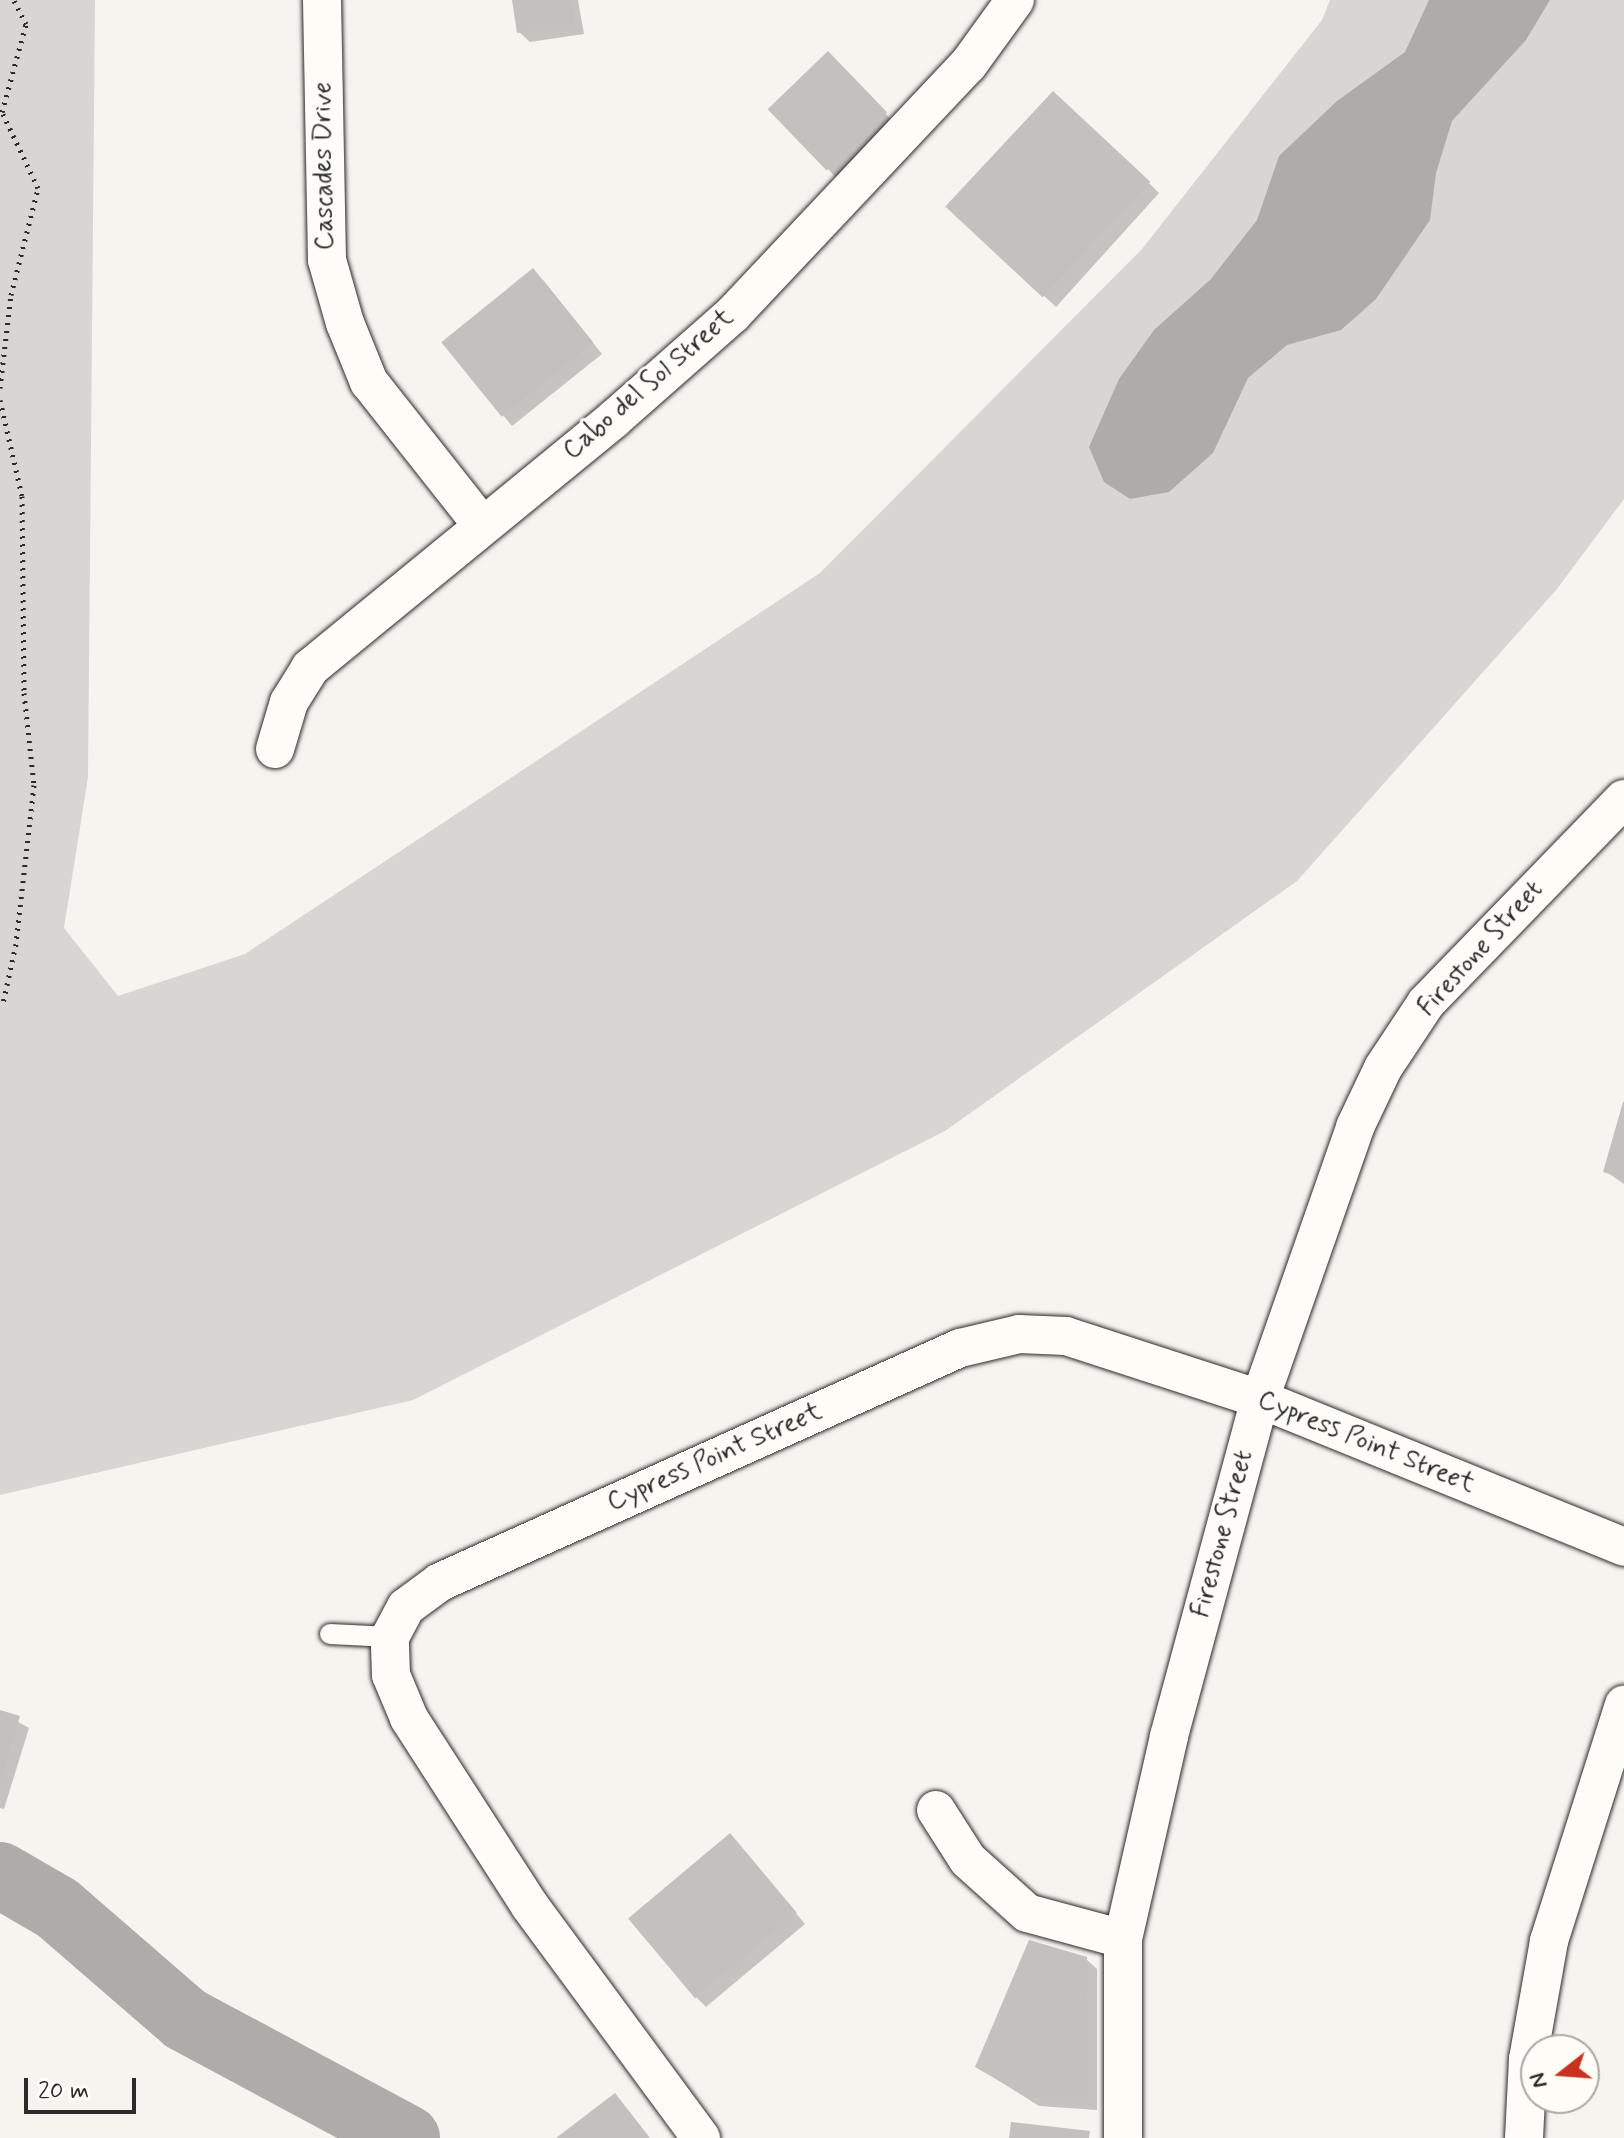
<!DOCTYPE html>
<style>
body{margin:0}
#map{position:relative;width:1624px;height:2138px;overflow:hidden;background:#f5f4ef;font-family:Mynerve,sans-serif}
div>[style]{position:absolute}
.green>*{inset:0;background:#d7d6d2}
.water>*{inset:0;background:#adaca9}
.shadow>*{inset:0;background:#0003;transform-origin:0 0}
.river>*{height:66px;margin:-33px;padding:0 33px;transform-origin:33px;border-radius:33px;background:#adaca9}
.building>*{inset:0;background:#c2c1be;transform-origin:0 0}
.path>*{height:5px;margin-top:-2.5px;transform-origin:0;background:repeating-linear-gradient(90deg,#2b2b2b 0 2px,transparent 0 8px)}
.roads{filter:drop-shadow(0 0 2px #2b2b2b) drop-shadow(0 0 2px #2b2b2b)}
.lane>*{height:20px;margin:-10px;padding:0 10px;transform-origin:10px;border-radius:10px;background:#fdfcf7}
.street>*{height:38px;margin:-19px;padding:0 19px;transform-origin:19px;border-radius:19px;background:#fdfcf7}
span{translate:-50% -50%;white-space:nowrap;text-align:center;line-height:1.15;-webkit-text-stroke:6px #fdfcf7;paint-order:stroke}
.street-label{font-size:26px;color:#2b2b2b}
.north{position:absolute;left:1520px;top:2034px;width:80px;height:80px;box-sizing:border-box;background:#fdfcf7;border:2px solid #a9a8a5;border-radius:50%;rotate:253deg;font-size:22px;font-weight:700;line-height:32px;text-align:center;color:#2b2b2b}
.north::after{content:'';display:block;margin:auto;width:28px;height:36px;background:#c8321e;clip-path:polygon(50% 0,100% 100%,50% 72%,0 100%)}
.scale{position:absolute;left:24px;top:2078px;width:112px;height:36px;box-sizing:border-box;border:4px solid #2b2b2b;border-top:0;padding-left:10px;font-size:24px;line-height:28px;white-space:nowrap;color:#2b2b2b;-webkit-text-stroke:6px #fdfcf7;paint-order:stroke}
</style>
<div id="map">
<div class="green">
<i style="clip-path:polygon(0 0,95px 0,88px 777px,64px 928px,118px 996px,245px 954px,820px 573px,1142px 249px,1322px 20px,1330px 0,1624px 0,1624px 499px,1557px 589px,1297px 881px,945px 1131px,413px 1400px,0 1495px)"></i>
</div>
<div class="water">
<i style="clip-path:polygon(1429px 0,1550px 0,1526px 40px,1452px 121px,1436px 173px,1430px 220px,1376px 299px,1341px 330px,1287px 345px,1248px 378px,1213px 453px,1169px 492px,1130px 499px,1104px 482px,1089px 447px,1119px 379px,1154px 330px,1211px 279px,1257px 220px,1279px 156px,1337px 101px,1405px 52px)"></i>
</div>
<div class="shadow">
<i style="clip-path:polygon(514px 0,578px 0,584px 34px,530px 42px,519px 32px)"></i>
<i style="left:828px;top:54px;width:98px;height:80px;rotate:46deg"></i>
<i style="clip-path:polygon(1149px 183px,1159px 193px,1056px 307px,960px 218px)"></i>
<i style="clip-path:polygon(543px 280px,602px 354px,512px 426px,443px 342px)"></i>
<i style="clip-path:polygon(1624px 1106px,1624px 1184px,1605px 1171px)"></i>
<i style="clip-path:polygon(0 1712px,29px 1728px,4px 1809px,0 1808px)"></i>
<i style="clip-path:polygon(740px 1846px,805px 1924px,706px 2007px,696px 1997px)"></i>
<i style="clip-path:polygon(1086px 1959px,1097px 1969px,1097px 2110px,1039px 2106px,977px 2067px)"></i>
</div>
<div class="river">
<i style="left:0;top:1875px;width:66px;rotate:30.1deg"></i>
<i style="left:57px;top:1908px;width:169px;rotate:40.9deg"></i>
<i style="left:185px;top:2019px;width:252px;rotate:28.2deg"></i>
</div>
<div class="building">
<i style="clip-path:polygon(512px 0,571px 0,575px 24px,517px 33px)"></i>
<i style="left:828px;top:51px;width:85px;height:84px;rotate:46deg"></i>
<i style="left:1053px;top:91px;width:133px;height:158px;rotate:43deg"></i>
<i style="left:533px;top:268px;width:96px;height:118px;rotate:51deg"></i>
<i style="clip-path:polygon(1623px 1102px,1624px 1102px,1624px 1178px,1603px 1172px)"></i>
<i style="clip-path:polygon(0 1710px,20px 1716px,1px 1778px,0 1777px)"></i>
<i style="left:730px;top:1833px;width:104px;height:133px;rotate:50deg"></i>
<i style="clip-path:polygon(1029px 1940px,1087px 1957px,1088px 2100px,1027px 2097px,975px 2067px)"></i>
<i style="clip-path:polygon(615px 2093px,650px 2138px,556px 2138px)"></i>
<i style="clip-path:polygon(1011px 2122px,1090px 2131px,1089px 2138px,1009px 2138px)"></i>
</div>
<div class="path">
<i style="left:0;top:388px;width:94px;rotate:-83.3deg"></i>
<i style="left:11px;top:295px;width:110px;rotate:-75.8deg"></i>
<i style="left:38px;top:188px;width:84px;rotate:-115.3deg"></i>
<i style="left:2px;top:112px;width:91px;rotate:-74.7deg"></i>
<i style="left:26px;top:24px;width:27px;rotate:-117deg"></i>
<i style="left:0;top:400px;width:98px;rotate:77.1deg"></i>
<i style="left:22px;top:496px;width:197px;rotate:89.4deg"></i>
<i style="left:24px;top:693px;width:93px;rotate:83.8deg"></i>
<i style="left:34px;top:785px;width:160px;rotate:96.5deg"></i>
<i style="left:16px;top:944px;width:60px;rotate:102.4deg"></i>
</div>
<div class="roads">
<div class="lane">
<i style="left:330px;top:1634px;width:60px;rotate:2.9deg"></i>
</div>
<div class="street">
<i style="left:322px;top:0;width:260px;rotate:88.9deg"></i>
<i style="left:327px;top:260px;width:66px;rotate:74.1deg"></i>
<i style="left:345px;top:323px;width:64px;rotate:67.9deg"></i>
<i style="left:369px;top:382px;width:182px;rotate:51.7deg"></i>
<i style="left:275px;top:749px;width:49px;rotate:-73.4deg"></i>
<i style="left:289px;top:702px;width:40px;rotate:-58deg"></i>
<i style="left:310px;top:668px;width:393px;rotate:-39.3deg"></i>
<i style="left:614px;top:419px;width:159px;rotate:-41.4deg"></i>
<i style="left:733px;top:314px;width:342px;rotate:-46.7deg"></i>
<i style="left:968px;top:65px;width:80px;rotate:-54.1deg"></i>
<i style="left:936px;top:1810px;width:59px;rotate:57.4deg"></i>
<i style="left:968px;top:1860px;width:79px;rotate:41.9deg"></i>
<i style="left:1027px;top:1913px;width:99px;rotate:15.2deg"></i>
<i style="left:701px;top:2138px;width:288px;rotate:-126.4deg"></i>
<i style="left:530px;top:1906px;width:224px;rotate:-122.8deg"></i>
<i style="left:409px;top:1718px;width:47px;rotate:-112.7deg"></i>
<i style="left:391px;top:1675px;width:38px;rotate:-92deg"></i>
<i style="left:390px;top:1637px;width:34px;rotate:-62deg"></i>
<i style="left:406px;top:1607px;width:42px;rotate:-36.3deg"></i>
<i style="left:440px;top:1582px;width:570px;rotate:-24.23deg"></i>
<i style="left:960px;top:1348px;width:61px;rotate:-13.3deg"></i>
<i style="left:1019px;top:1334px;width:47px;rotate:2.4deg"></i>
<i style="left:1066px;top:1336px;width:204px;rotate:18deg"></i>
<i style="left:1260px;top:1399px;width:393px;rotate:22.1deg"></i>
<i style="left:1123px;top:2138px;width:199px;rotate:-90deg"></i>
<i style="left:1123px;top:1939px;width:208px;rotate:-77.2deg"></i>
<i style="left:1169px;top:1736px;width:349px;rotate:-74.9deg"></i>
<i style="left:1260px;top:1399px;width:288px;rotate:-70.7deg"></i>
<i style="left:1355px;top:1127px;width:65px;rotate:-64.6deg"></i>
<i style="left:1383px;top:1068px;width:78px;rotate:-56.5deg"></i>
<i style="left:1426px;top:1003px;width:284px;rotate:-45.9deg"></i>
<i style="left:1524px;top:2138px;width:79px;rotate:-87.1deg"></i>
<i style="left:1528px;top:2059px;width:120px;rotate:-79.9deg"></i>
<i style="left:1549px;top:1941px;width:248px;rotate:-72.4deg"></i>
</div>
</div>
<div class="street-label">
<span style="left:325px;top:166px;rotate:-91deg">Cascades Drive</span>
<span style="left:649px;top:385px;rotate:-41deg">Cabo del Sol Street</span>
<span style="left:1481px;top:949px;rotate:-48deg">Firestone Street</span>
<span style="left:1366px;top:1443px;rotate:22deg">Cypress Point Street</span>
<span style="left:715px;top:1458px;rotate:-24deg">Cypress Point Street</span>
<span style="left:1223px;top:1534px;rotate:-75deg">Firestone Street</span>
</div>
<div class="north">N</div>
<div class="scale">20 m</div>
</div>
